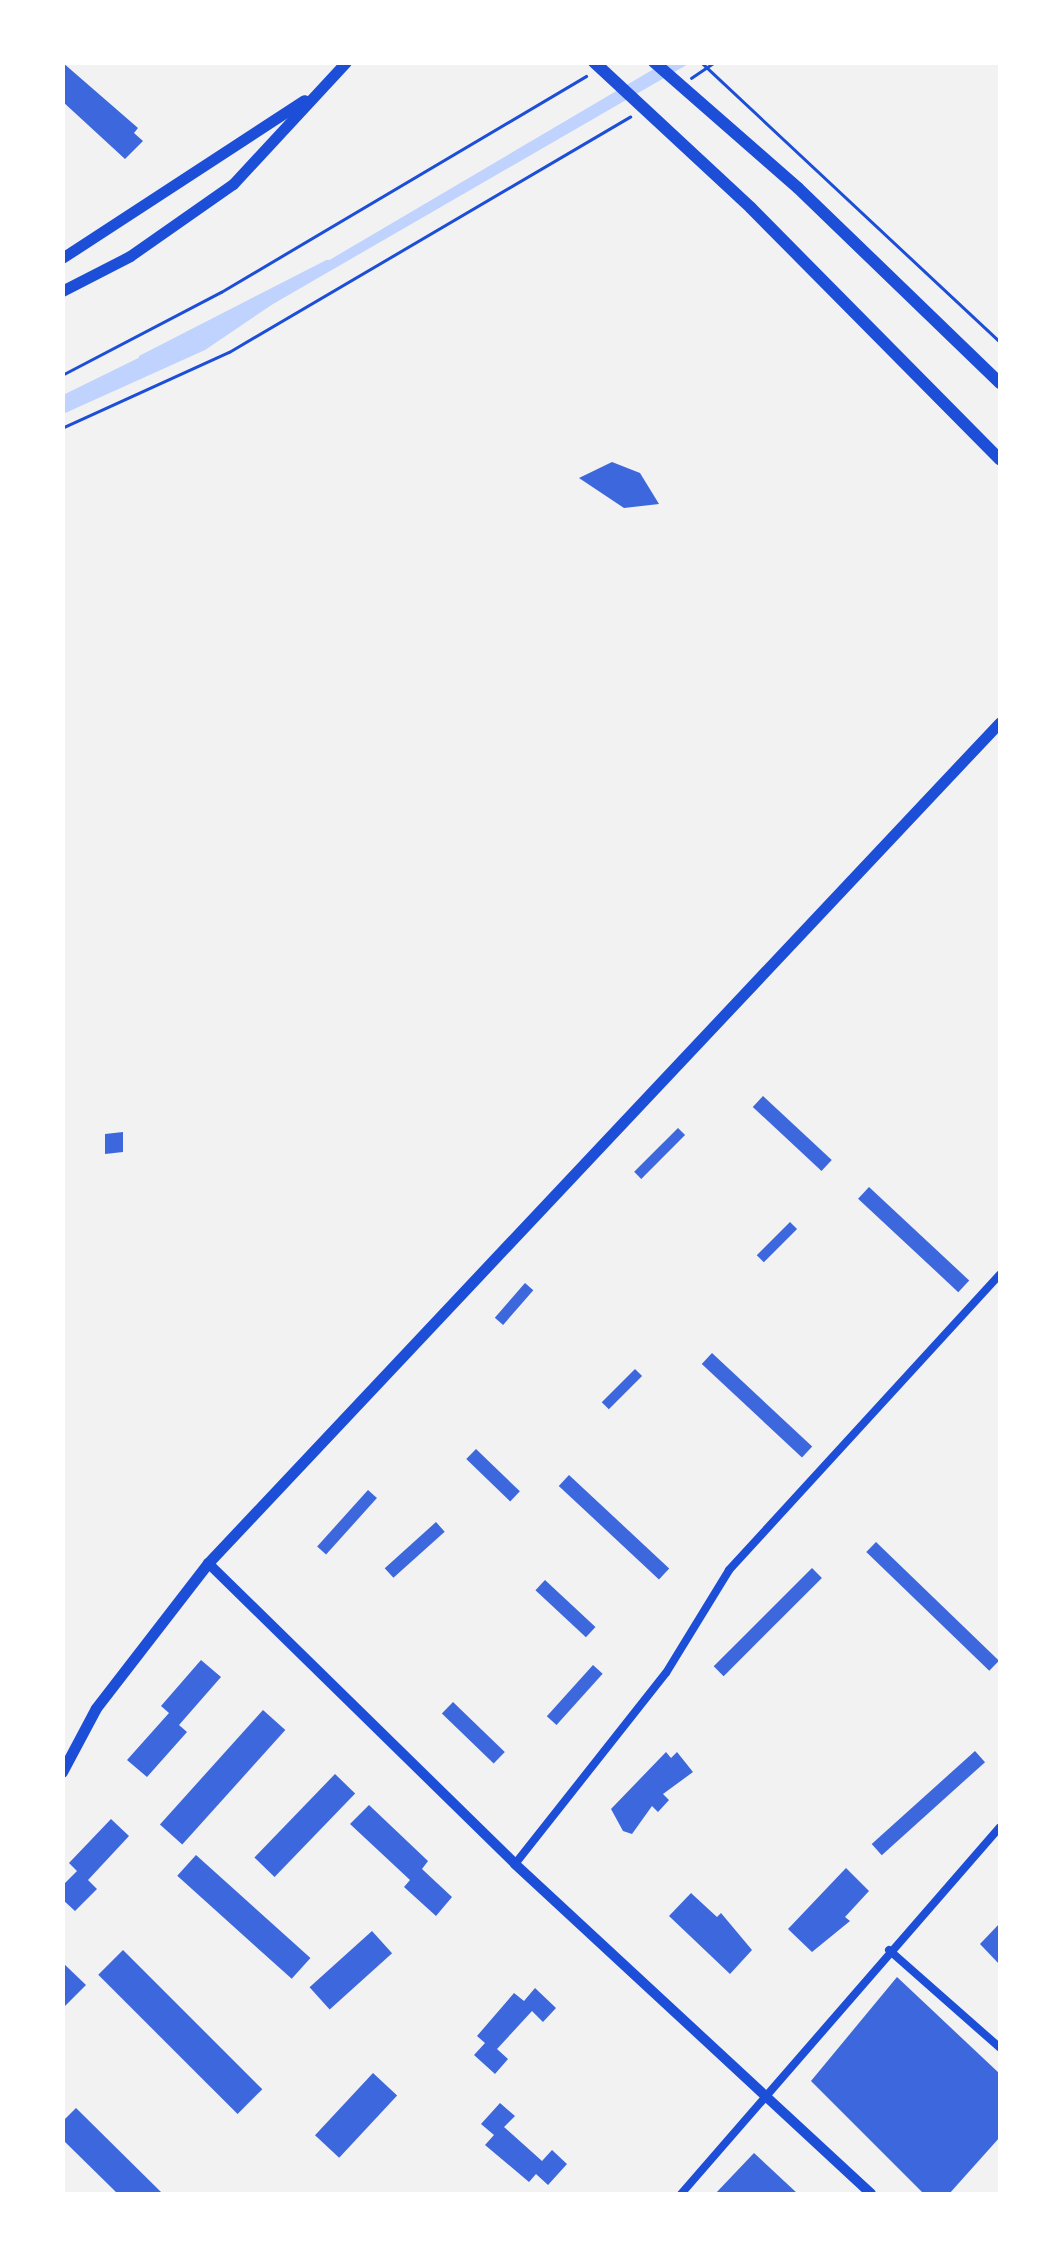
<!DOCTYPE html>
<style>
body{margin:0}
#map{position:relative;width:1063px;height:2257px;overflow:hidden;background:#f2f2f2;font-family:Figtree,sans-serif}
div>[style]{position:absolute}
.water>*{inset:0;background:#bfd3fe}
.stream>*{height:5px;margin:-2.5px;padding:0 2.5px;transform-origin:2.5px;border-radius:2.5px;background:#bfd3fe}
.building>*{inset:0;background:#3d67dc;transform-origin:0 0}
.path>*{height:2.5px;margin:-1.25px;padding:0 1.25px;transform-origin:1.25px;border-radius:1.25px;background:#1d4ed8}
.minor>*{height:8px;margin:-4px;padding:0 4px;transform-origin:4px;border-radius:4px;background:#1d4ed8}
.tertiary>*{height:10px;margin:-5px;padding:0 5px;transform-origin:5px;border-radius:5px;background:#1d4ed8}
.secondary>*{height:11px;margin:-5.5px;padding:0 5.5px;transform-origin:5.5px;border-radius:5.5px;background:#1d4ed8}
.primary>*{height:12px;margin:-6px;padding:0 6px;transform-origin:6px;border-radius:6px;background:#1d4ed8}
span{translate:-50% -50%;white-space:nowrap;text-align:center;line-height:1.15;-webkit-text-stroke:8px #fff;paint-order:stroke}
.frame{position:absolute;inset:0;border:65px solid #fff;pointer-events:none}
</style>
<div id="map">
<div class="water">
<i style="clip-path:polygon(664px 63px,690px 63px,273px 304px,205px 350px,63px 414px,63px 395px,287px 285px)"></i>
</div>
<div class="stream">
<i style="left:141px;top:357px;width:209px;rotate:-27.1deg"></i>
</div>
<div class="building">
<i style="clip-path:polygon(62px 62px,138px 128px,134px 133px,143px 141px,125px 159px,62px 101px)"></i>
<i style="clip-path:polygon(612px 462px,640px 473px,659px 504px,624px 508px,579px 478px)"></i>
<i style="left:763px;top:1096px;width:94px;height:15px;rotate:43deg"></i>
<i style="left:678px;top:1128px;width:10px;height:62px;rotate:45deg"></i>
<i style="clip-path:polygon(123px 1132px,123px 1152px,105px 1154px,105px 1134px)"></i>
<i style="left:869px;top:1187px;width:137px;height:16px;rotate:43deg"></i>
<i style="left:790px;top:1222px;width:10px;height:47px;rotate:45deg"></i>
<i style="left:525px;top:1283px;width:11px;height:46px;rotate:41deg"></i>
<i style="left:712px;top:1353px;width:137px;height:15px;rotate:43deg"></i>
<i style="left:635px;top:1369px;width:10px;height:47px;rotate:45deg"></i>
<i style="left:476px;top:1449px;width:61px;height:14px;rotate:44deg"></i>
<i style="left:569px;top:1475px;width:137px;height:15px;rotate:43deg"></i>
<i style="left:368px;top:1490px;width:12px;height:76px;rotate:42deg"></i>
<i style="left:436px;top:1522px;width:13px;height:69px;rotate:48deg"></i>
<i style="left:876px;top:1542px;width:171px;height:14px;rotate:44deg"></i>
<i style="left:812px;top:1568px;width:14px;height:139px;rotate:45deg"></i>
<i style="left:545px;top:1580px;width:69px;height:14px;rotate:43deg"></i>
<i style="clip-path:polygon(201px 1660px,221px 1677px,179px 1725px,187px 1732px,147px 1777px,127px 1760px,169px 1713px,161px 1706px)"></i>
<i style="left:593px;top:1665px;width:13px;height:69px;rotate:42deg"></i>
<i style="left:453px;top:1702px;width:72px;height:16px;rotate:44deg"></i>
<i style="left:263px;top:1710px;width:30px;height:154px;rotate:42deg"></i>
<i style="left:975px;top:1751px;width:15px;height:139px;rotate:48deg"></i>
<i style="clip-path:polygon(666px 1752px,671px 1758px,677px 1752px,693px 1772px,663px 1794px,669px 1800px,658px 1812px,652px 1806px,632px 1834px,623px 1831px,611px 1809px)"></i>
<i style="left:335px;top:1774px;width:28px;height:116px;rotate:44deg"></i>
<i style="clip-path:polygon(369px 1805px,428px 1861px,422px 1869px,452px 1897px,436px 1916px,404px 1887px,410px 1880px,350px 1824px)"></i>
<i style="clip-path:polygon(111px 1819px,129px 1836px,88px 1880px,97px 1889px,75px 1911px,62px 1899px,62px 1886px,77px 1871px,69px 1863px)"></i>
<i style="left:196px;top:1855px;width:154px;height:28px;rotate:42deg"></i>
<i style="clip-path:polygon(846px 1868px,869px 1891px,845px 1917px,850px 1921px,812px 1952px,788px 1929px)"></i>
<i style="clip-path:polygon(691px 1893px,717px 1917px,721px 1913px,752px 1950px,730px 1974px,669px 1916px)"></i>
<i style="clip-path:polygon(1000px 1923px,1000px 1965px,980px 1944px)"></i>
<i style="left:372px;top:1931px;width:30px;height:84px;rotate:48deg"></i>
<i style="left:123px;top:1950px;width:197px;height:35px;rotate:45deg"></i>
<i style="clip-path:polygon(62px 1962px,86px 1985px,62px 2009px)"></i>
<i style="clip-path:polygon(897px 1977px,1000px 2074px,1000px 2137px,949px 2194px,924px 2194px,811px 2081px)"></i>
<i style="clip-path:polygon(535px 1988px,556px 2008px,543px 2022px,532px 2011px,497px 2049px,508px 2059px,495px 2074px,474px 2055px,485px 2043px,477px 2036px,514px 1993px,524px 2001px)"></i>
<i style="left:373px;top:2073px;width:33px;height:85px;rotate:43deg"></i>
<i style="clip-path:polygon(500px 2103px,515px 2116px,504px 2127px,542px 2161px,552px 2150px,567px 2164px,548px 2185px,536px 2174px,529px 2182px,485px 2145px,494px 2135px,481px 2124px)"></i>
<i style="clip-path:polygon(76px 2108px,163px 2194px,118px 2194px,62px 2139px,62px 2122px)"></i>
<i style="clip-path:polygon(754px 2153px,798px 2194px,715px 2194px)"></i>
</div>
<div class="path">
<i style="left:701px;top:62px;width:410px;rotate:43.1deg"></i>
<i style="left:691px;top:78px;width:29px;rotate:-34deg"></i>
<i style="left:62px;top:375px;width:179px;rotate:-27.6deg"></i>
<i style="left:221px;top:292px;width:424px;rotate:-30.6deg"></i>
<i style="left:62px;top:428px;width:183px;rotate:-24.5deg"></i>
<i style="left:229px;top:352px;width:465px;rotate:-30.4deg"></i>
</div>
<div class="minor">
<i style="left:515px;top:1864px;width:243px;rotate:-51.7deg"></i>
<i style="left:666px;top:1673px;width:121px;rotate:-58.5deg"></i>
<i style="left:729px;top:1570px;width:401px;rotate:-47.5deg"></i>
<i style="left:889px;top:1950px;width:148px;rotate:41.4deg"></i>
<i style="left:681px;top:2194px;width:486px;rotate:-49deg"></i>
</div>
<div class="tertiary">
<i style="left:208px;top:1563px;width:430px;rotate:44.4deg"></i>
<i style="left:515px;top:1864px;width:485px;rotate:42.8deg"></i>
</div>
<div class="secondary">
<i style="left:62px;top:258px;width:289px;rotate:-33.1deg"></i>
<i style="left:62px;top:291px;width:76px;rotate:-27.2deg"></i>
<i style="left:130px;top:256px;width:126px;rotate:-35deg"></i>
<i style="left:233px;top:184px;width:166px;rotate:-47.2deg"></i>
<i style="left:62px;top:1772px;width:72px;rotate:-62deg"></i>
<i style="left:96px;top:1708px;width:183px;rotate:-52.3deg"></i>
<i style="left:208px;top:1563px;width:1155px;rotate:-46.72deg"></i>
</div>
<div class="primary">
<i style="left:594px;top:62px;width:214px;rotate:42.9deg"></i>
<i style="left:751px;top:208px;width:354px;rotate:45.3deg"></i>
<i style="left:654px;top:62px;width:191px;rotate:41.2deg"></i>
<i style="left:798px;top:188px;width:281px;rotate:44deg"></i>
</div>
<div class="frame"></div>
</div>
